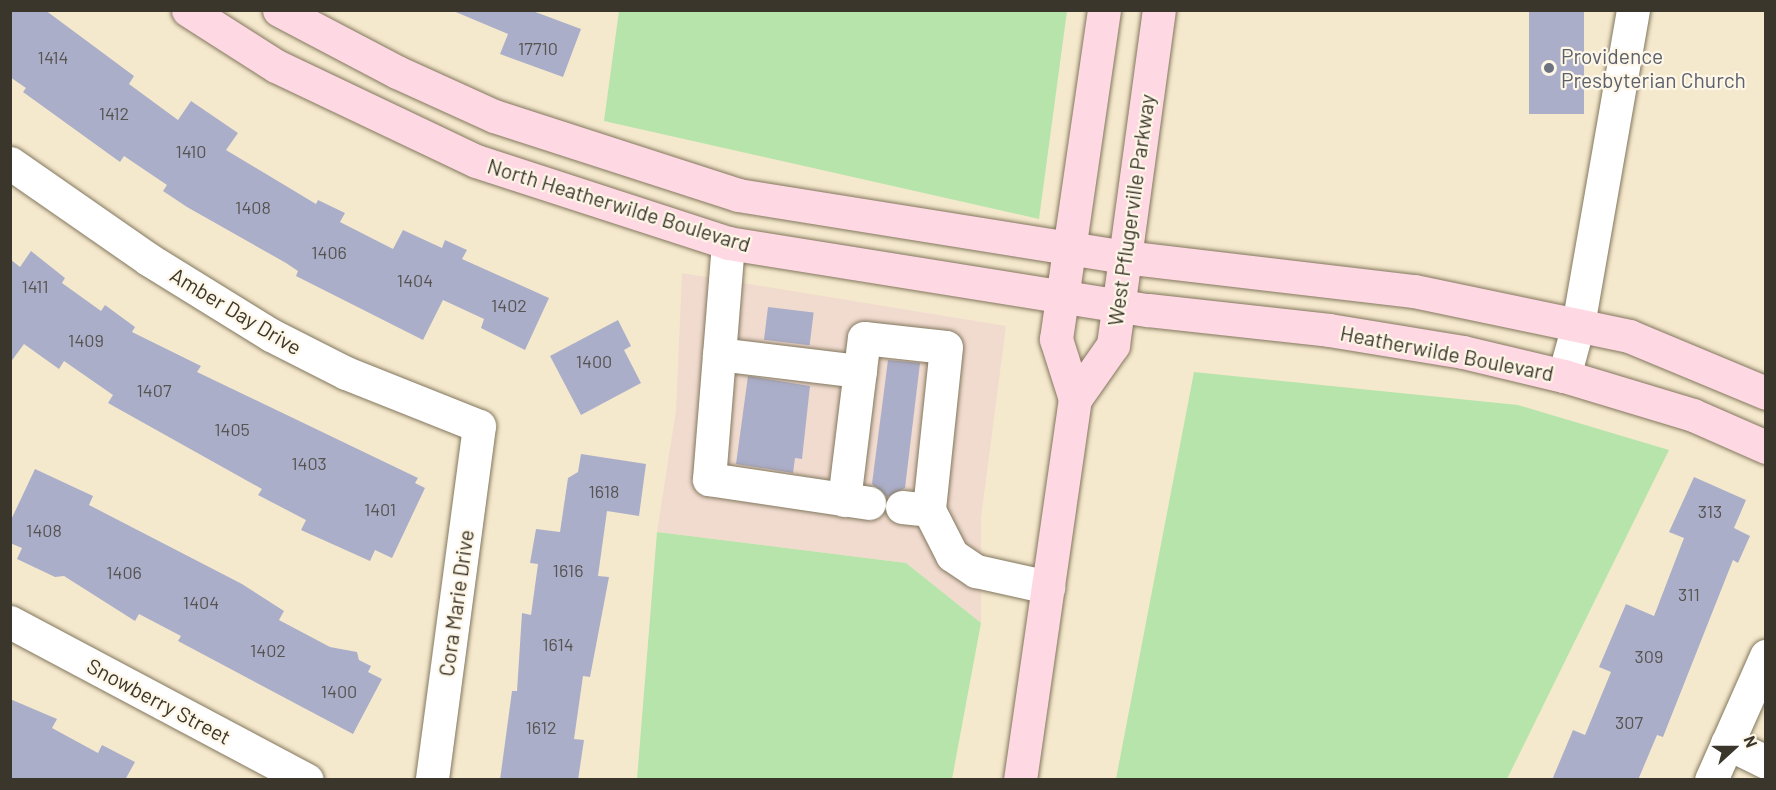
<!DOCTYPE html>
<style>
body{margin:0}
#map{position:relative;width:1776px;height:790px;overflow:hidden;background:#f5e9cd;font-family:Barlow,sans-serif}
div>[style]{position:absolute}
.commercial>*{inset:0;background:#f1dbcf}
.green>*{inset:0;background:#b7e4ab}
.building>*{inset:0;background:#abaec9;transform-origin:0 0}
.roads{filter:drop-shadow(0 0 2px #82775e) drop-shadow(0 0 2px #82775e)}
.minor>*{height:33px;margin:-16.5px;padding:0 16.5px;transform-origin:16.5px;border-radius:16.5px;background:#fff}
.major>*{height:33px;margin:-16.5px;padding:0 16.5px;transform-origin:16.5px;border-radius:16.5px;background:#fed9e3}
.dots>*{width:16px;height:16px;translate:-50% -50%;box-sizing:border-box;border:3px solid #fef6e6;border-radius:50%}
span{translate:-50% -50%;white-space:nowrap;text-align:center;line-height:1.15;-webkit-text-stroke:4.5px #fef6e6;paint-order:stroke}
.number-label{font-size:18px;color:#565452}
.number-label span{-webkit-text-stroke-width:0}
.worship-label{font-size:21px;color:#5b616d}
.left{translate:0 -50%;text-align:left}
.street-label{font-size:21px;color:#3a362b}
.frame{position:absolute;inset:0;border:12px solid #3a362b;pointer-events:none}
.north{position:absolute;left:1704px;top:718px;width:60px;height:60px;-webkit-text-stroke:4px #fef6e6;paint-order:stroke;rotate:69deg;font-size:16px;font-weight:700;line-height:24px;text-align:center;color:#3a362b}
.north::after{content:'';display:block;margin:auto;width:21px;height:27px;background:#3a362b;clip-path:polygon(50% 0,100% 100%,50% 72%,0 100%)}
</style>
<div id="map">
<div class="commercial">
<i style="clip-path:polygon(682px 273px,1006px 326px,981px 518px,981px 623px,906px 563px,657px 532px,676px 410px)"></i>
</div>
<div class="green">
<i style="clip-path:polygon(619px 11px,1067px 11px,1039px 219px,604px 121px)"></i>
<i style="clip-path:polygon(1194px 372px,1518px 405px,1669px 450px,1507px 779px,1116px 779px)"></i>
<i style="clip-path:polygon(657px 532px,906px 563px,981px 623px,952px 779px,637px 779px)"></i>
</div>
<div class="building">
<i style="clip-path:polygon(10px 10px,45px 10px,134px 76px,129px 84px,178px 120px,191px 101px,238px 133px,226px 150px,316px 204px,318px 200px,345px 213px,340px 222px,393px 249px,403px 230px,442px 248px,445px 240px,467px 250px,462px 259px,549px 298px,525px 350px,481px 328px,484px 319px,443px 300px,423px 340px,296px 276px,298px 271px,286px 263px,187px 207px,163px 191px,167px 185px,124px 156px,120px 162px,23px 92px,26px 88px,10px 77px)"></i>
<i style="clip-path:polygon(451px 10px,530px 10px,581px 29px,563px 77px,500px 54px,508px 34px)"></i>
<i style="left:1529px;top:10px;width:55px;height:104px"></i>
<i style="clip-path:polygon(31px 251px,65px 278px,62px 283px,101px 311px,105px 305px,135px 327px,132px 332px,201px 366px,197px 372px,418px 478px,415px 483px,425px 488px,392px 558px,375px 550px,370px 561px,301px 530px,306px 520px,258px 495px,262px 489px,108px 403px,113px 395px,64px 361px,59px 369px,24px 344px,10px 363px,10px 259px,20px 267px)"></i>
<i style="left:768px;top:307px;width:46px;height:33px;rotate:7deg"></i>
<i style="clip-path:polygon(618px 320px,631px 346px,624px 350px,641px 383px,581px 415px,550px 356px)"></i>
<i style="clip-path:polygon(888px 360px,920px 363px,905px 488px,887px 497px,872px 484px)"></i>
<i style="clip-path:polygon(748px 376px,810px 386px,802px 459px,795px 458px,793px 473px,736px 464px)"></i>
<i style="clip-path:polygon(581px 454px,646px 464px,639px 516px,607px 511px,598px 576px,609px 577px,590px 677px,583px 676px,574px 739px,584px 740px,578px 780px,500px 780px,512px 691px,517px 691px,522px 613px,531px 615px,538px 564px,530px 563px,536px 529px,560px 532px,568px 478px,578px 472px)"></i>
<i style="clip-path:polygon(35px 469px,93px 496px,89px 505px,242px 584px,284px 611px,279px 620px,330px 647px,357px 652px,359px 660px,371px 666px,368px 672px,382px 679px,353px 734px,178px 641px,181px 636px,139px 614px,135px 621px,64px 576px,55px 577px,17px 559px,22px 548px,10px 543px,10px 522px)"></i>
<i style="clip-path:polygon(1694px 477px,1746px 500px,1734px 528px,1750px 536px,1738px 563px,1733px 560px,1663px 737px,1657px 735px,1638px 780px,1552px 780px,1573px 730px,1585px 735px,1611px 672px,1599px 667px,1626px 604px,1654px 616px,1684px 538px,1669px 532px)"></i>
<i style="clip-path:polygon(10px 699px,57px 719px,52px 728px,98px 753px,102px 745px,135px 762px,125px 780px,10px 780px)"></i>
</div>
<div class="roads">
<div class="minor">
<i style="left:10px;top:163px;width:168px;rotate:34.8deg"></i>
<i style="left:148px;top:259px;width:145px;rotate:31.7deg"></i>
<i style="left:271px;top:335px;width:84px;rotate:26.9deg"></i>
<i style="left:346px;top:373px;width:143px;rotate:21.7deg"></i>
<i style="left:479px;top:426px;width:357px;rotate:97.6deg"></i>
<i style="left:728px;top:243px;width:237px;rotate:94.6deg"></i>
<i style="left:709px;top:479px;width:162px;rotate:8.5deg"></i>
<i style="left:719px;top:354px;width:142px;rotate:6.9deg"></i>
<i style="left:1564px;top:376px;width:53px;rotate:-74.6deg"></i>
<i style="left:1578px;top:325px;width:320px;rotate:-80.1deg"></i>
<i style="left:844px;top:500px;width:163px;rotate:-83deg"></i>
<i style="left:864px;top:338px;width:82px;rotate:6.3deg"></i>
<i style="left:946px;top:347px;width:164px;rotate:96deg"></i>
<i style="left:902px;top:507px;width:27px;rotate:6deg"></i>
<i style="left:929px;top:510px;width:51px;rotate:62.9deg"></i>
<i style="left:952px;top:555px;width:29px;rotate:34deg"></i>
<i style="left:976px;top:571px;width:74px;rotate:12.5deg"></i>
<i style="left:10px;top:622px;width:336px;rotate:28deg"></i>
<i style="left:1727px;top:743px;width:43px;rotate:26deg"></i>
<i style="left:1711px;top:780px;width:136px;rotate:-66.1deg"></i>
</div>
<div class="major">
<i style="left:188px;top:10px;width:104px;rotate:32.5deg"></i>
<i style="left:276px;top:66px;width:221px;rotate:25.4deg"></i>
<i style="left:476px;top:161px;width:265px;rotate:18deg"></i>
<i style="left:728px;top:243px;width:425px;rotate:9.1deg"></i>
<i style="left:1148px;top:310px;width:182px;rotate:6.3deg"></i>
<i style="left:1329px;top:330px;width:136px;rotate:9.3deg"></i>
<i style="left:1463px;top:352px;width:104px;rotate:13.4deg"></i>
<i style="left:1564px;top:376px;width:135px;rotate:16.8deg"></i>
<i style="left:1693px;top:415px;width:80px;rotate:23.7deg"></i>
<i style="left:279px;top:10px;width:133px;rotate:27.7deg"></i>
<i style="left:397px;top:72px;width:107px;rotate:24.4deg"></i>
<i style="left:494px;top:116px;width:256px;rotate:17.9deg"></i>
<i style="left:738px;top:195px;width:391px;rotate:9.1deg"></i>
<i style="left:1124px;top:257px;width:292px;rotate:6.7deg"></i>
<i style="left:1414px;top:291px;width:220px;rotate:11.8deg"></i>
<i style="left:1629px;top:336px;width:148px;rotate:22.6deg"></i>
<i style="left:1075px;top:399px;width:66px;rotate:-54.9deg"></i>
<i style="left:1113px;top:345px;width:338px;rotate:-82.2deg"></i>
<i style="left:1020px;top:780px;width:385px;rotate:-81.8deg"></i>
<i style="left:1075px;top:399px;width:63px;rotate:-107.6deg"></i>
<i style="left:1056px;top:339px;width:332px;rotate:-81.7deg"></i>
</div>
</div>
<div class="dots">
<i style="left:1549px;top:68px;background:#6b7280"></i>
</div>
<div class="number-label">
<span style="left:538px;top:48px">17710</span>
<span style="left:53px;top:57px">1414</span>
<span style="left:114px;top:113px">1412</span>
<span style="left:191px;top:151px">1410</span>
<span style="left:253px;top:207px">1408</span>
<span style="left:329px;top:252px">1406</span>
<span style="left:415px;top:280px">1404</span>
<span style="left:35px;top:286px">1411</span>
<span style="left:509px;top:305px">1402</span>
<span style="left:86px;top:340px">1409</span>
<span style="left:594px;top:361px">1400</span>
<span style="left:154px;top:390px">1407</span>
<span style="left:232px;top:429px">1405</span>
<span style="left:309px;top:463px">1403</span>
<span style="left:604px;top:491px">1618</span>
<span style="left:380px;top:509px">1401</span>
<span style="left:1710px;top:511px">313</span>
<span style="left:44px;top:530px">1408</span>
<span style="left:568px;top:570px">1616</span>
<span style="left:124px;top:572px">1406</span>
<span style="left:1689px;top:594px">311</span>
<span style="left:201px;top:602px">1404</span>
<span style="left:558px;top:644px">1614</span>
<span style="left:268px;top:650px">1402</span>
<span style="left:1649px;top:656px">309</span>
<span style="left:339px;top:691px">1400</span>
<span style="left:1629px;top:722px">307</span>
<span style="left:541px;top:727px">1612</span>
</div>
<div class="worship-label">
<span class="left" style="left:1561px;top:68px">Providence<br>Presbyterian Church</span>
</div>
<div class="street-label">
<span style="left:619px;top:205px;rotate:17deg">North Heatherwilde Boulevard</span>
<span style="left:1131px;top:210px;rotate:-82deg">West Pflugerville Parkway</span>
<span style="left:236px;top:311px;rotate:31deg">Amber Day Drive</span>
<span style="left:1447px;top:353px;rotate:11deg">Heatherwilde Boulevard</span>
<span style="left:456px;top:603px;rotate:-82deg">Cora Marie Drive</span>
<span style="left:159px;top:701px;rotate:28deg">Snowberry Street</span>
</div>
<div class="frame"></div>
<div class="north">N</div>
</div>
